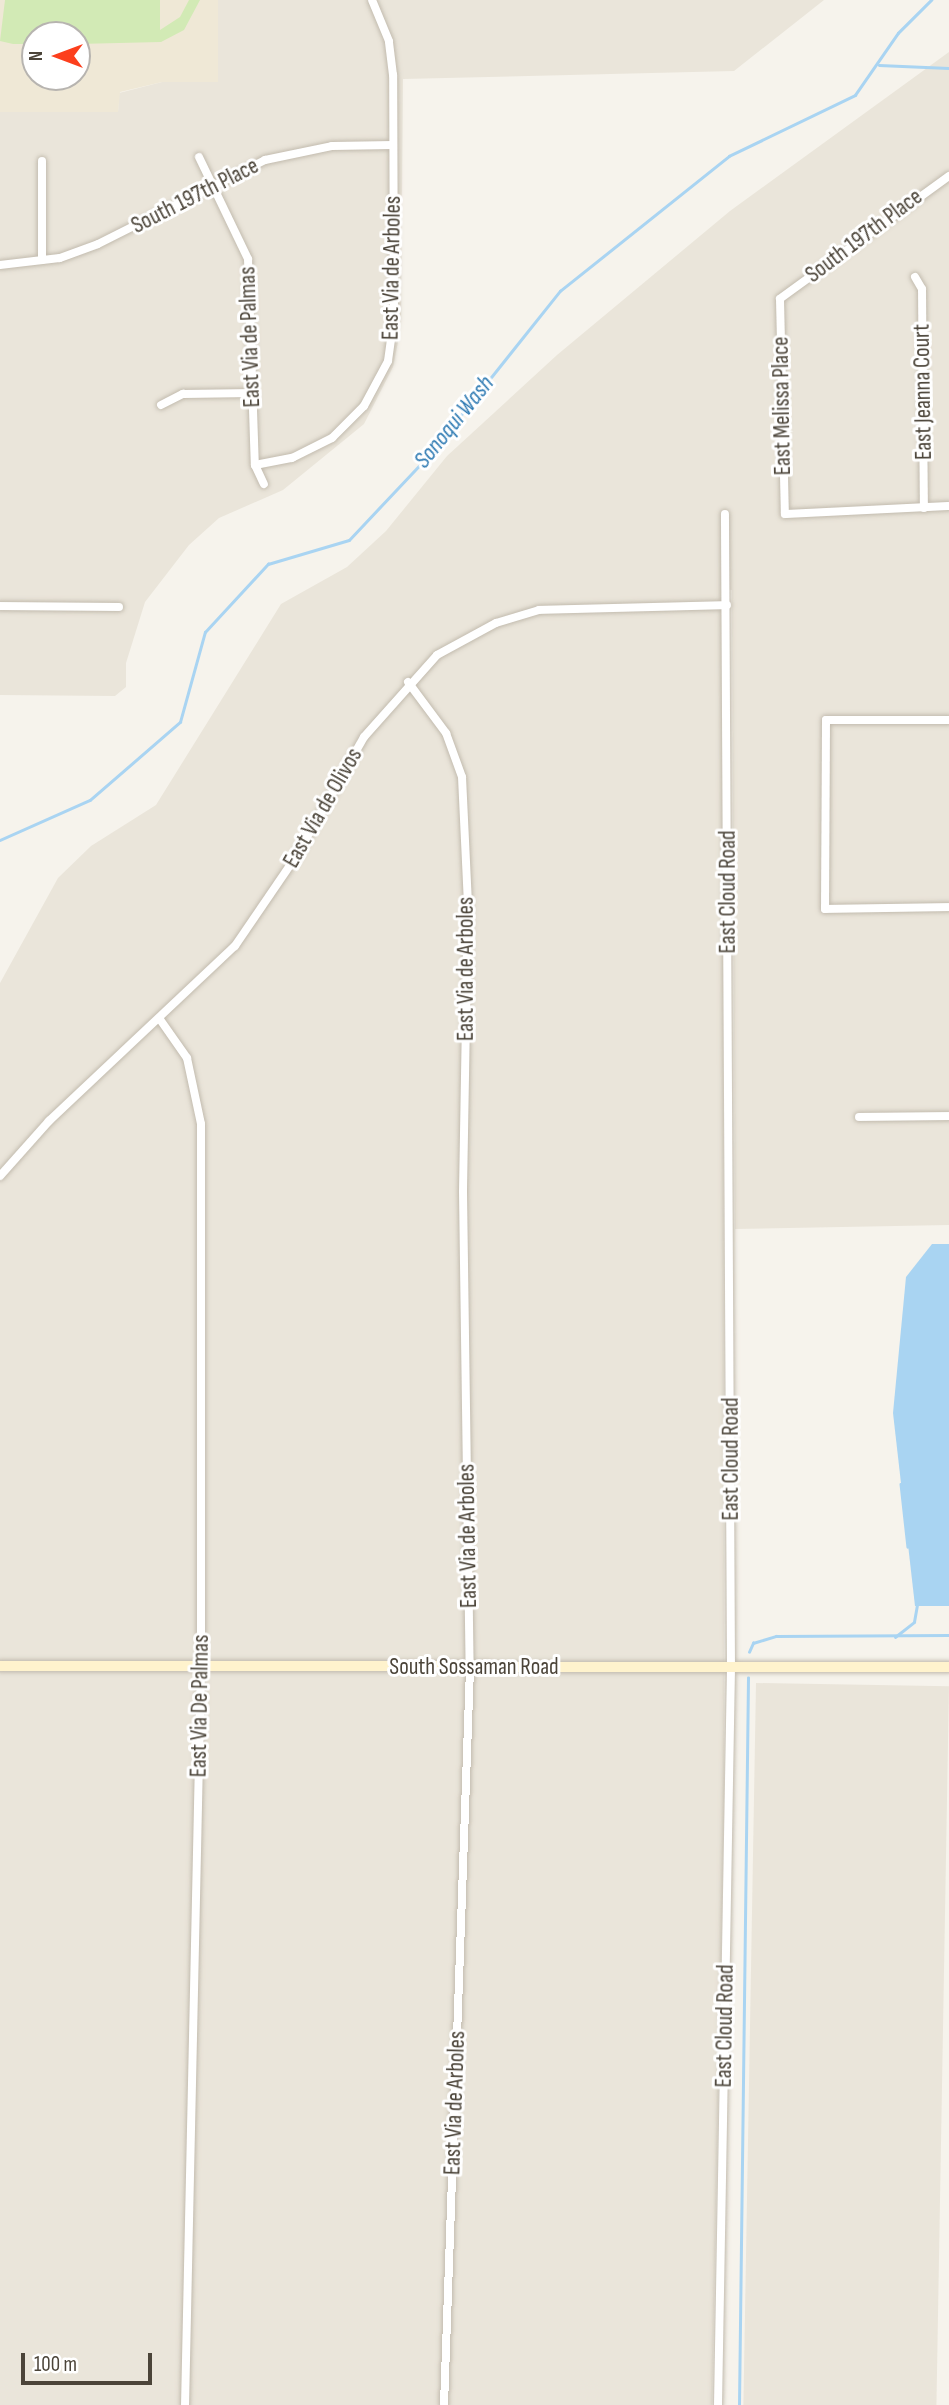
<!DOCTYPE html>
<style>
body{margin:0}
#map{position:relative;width:949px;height:2405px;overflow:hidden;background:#f6f3ec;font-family:"Sofia Sans Condensed",sans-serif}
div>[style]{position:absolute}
.residential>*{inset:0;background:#eae5da;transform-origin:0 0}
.education>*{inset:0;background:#efe8d6}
.green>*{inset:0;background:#d2eab5}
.water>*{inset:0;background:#a9d4f2}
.stream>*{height:2.5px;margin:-1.25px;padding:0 1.25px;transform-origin:1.25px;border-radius:1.25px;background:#a9d4f2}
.roads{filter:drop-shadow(0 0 2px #c2bbae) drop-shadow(0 0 2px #c2bbae)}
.minor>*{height:8px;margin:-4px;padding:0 4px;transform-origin:4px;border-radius:4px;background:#fff}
.secondary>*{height:10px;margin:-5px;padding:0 5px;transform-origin:5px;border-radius:5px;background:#fff3cd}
span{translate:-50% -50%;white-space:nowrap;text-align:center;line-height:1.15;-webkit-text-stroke:6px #fff;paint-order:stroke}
.street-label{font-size:23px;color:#4b4439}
.water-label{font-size:24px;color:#2e7ab2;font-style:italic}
.north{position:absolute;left:21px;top:21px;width:70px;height:70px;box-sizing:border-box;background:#fff;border:2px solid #b7b4b0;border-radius:50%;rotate:270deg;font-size:19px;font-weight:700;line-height:28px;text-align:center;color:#4b4439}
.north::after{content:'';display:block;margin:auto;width:24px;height:32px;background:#fc3f1d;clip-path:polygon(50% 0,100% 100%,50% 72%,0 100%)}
.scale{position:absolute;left:21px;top:2353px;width:131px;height:32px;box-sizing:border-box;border:4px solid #4b4439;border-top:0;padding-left:9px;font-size:21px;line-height:24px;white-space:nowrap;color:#4b4439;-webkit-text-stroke:5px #fff;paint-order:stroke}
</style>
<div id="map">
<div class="residential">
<i style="clip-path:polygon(218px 0,824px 0,734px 71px,403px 79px,401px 327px,393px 367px,364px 424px,283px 490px,219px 518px,189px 545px,145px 602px,126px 663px,126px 687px,115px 696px,0 695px,0 112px,118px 112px,119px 93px,162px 82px,218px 82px)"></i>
<i style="clip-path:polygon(949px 52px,949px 1225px,735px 1229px,732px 590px,723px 589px,724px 1799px,712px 2405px,0 2405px,0 983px,58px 878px,91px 846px,156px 805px,281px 604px,347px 567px,386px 531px,447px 456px,557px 355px,730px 211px)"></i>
<i style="left:756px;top:1683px;width:193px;height:722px;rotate:1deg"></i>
</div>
<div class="education">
<i style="clip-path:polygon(evenodd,0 0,218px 0,218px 82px,162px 82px,120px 92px,118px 112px,0 112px,0 0,35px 35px,77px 35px,77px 77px,35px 77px,35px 35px)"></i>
</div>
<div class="green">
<i style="clip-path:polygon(5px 0,160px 0,160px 30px,180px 17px,189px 0,200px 0,184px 30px,161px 42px,77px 44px,77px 35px,35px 35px,35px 44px,13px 44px,0 41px)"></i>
</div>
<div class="water">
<i style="clip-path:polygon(932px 1244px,949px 1244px,949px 1606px,915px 1606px,893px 1413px,906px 1277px)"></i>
</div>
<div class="stream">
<i style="left:879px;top:65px;width:70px;rotate:2.5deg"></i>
<i style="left:0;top:840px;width:98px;rotate:-24deg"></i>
<i style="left:90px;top:800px;width:119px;rotate:-40.9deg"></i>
<i style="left:180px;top:722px;width:93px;rotate:-74.5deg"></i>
<i style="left:205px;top:632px;width:93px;rotate:-47.2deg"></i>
<i style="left:268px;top:564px;width:84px;rotate:-16.5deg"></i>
<i style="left:349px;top:540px;width:117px;rotate:-46.7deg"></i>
<i style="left:429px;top:455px;width:210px;rotate:-51.4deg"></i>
<i style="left:560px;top:291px;width:216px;rotate:-38.6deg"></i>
<i style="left:729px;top:156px;width:140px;rotate:-25.8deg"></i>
<i style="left:855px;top:95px;width:75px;rotate:-55.3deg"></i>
<i style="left:898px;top:33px;width:47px;rotate:-45deg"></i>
<i style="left:901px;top:1484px;width:63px;rotate:83.7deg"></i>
<i style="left:895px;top:1637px;width:24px;rotate:-38deg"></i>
<i style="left:914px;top:1622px;width:17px;rotate:-80deg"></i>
<i style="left:749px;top:1652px;width:10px;rotate:-66deg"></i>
<i style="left:753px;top:1643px;width:24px;rotate:-17deg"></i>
<i style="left:776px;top:1636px;width:173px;rotate:-0.3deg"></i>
<i style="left:739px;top:2405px;width:727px;rotate:-89.29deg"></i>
</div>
<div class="roads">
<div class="minor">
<i style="left:199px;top:157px;width:113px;rotate:64.3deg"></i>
<i style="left:248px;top:259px;width:206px;rotate:88.1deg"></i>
<i style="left:255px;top:465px;width:21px;rotate:65deg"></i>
<i style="left:42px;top:161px;width:99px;rotate:90deg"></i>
<i style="left:949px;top:176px;width:209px;rotate:144deg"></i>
<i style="left:780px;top:299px;width:215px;rotate:88.7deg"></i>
<i style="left:785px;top:514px;width:164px;rotate:-2.8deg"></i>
<i style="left:0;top:265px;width:60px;rotate:-6.7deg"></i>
<i style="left:60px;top:258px;width:40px;rotate:-20.2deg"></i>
<i style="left:98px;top:244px;width:187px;rotate:-26.7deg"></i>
<i style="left:265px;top:160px;width:68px;rotate:-11.8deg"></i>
<i style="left:332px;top:146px;width:61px;rotate:-0.9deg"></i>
<i style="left:915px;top:277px;width:14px;rotate:60deg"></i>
<i style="left:922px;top:289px;width:219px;rotate:89.5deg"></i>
<i style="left:161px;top:405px;width:25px;rotate:-27deg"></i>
<i style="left:183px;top:394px;width:70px;rotate:-0.8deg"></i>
<i style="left:255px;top:465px;width:38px;rotate:-11deg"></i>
<i style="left:292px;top:458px;width:45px;rotate:-26.6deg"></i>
<i style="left:332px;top:438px;width:45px;rotate:-45deg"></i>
<i style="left:364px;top:406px;width:51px;rotate:-61.9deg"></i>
<i style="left:388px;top:361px;width:43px;rotate:-82.1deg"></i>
<i style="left:394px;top:318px;width:243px;rotate:-90.2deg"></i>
<i style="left:393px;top:75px;width:34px;rotate:-97deg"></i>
<i style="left:389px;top:41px;width:44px;rotate:-112.5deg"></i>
<i style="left:0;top:606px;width:119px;rotate:0.5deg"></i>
<i style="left:408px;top:682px;width:64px;rotate:53.3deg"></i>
<i style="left:446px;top:733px;width:47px;rotate:70deg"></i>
<i style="left:462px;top:777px;width:127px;rotate:87.3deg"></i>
<i style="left:468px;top:904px;width:288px;rotate:91deg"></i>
<i style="left:463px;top:1192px;width:476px;rotate:89.2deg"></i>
<i style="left:470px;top:1668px;width:737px;rotate:92.02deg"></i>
<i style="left:949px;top:720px;width:123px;rotate:180deg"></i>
<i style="left:826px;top:720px;width:189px;rotate:90.3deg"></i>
<i style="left:825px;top:909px;width:124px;rotate:-0.9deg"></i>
<i style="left:159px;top:1018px;width:49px;rotate:55deg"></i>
<i style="left:187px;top:1058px;width:67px;rotate:78deg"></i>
<i style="left:201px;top:1124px;width:543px;rotate:90deg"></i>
<i style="left:201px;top:1667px;width:738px;rotate:91.24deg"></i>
<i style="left:859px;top:1117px;width:90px;rotate:-0.6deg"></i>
<i style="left:0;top:1176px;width:74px;rotate:-48.3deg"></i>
<i style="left:49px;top:1121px;width:255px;rotate:-43.3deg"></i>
<i style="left:235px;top:946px;width:107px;rotate:-55.7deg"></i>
<i style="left:295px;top:858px;width:139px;rotate:-60.3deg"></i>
<i style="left:364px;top:737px;width:110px;rotate:-48.3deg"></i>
<i style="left:437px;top:655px;width:67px;rotate:-28.5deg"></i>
<i style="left:496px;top:623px;width:45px;rotate:-16.8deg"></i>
<i style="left:539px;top:610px;width:188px;rotate:-1.5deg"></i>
<i style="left:718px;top:2405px;width:737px;rotate:-88.99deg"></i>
<i style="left:731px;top:1668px;width:1154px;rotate:-90.3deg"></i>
</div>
<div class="secondary">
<i style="left:0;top:1666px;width:949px;rotate:0.06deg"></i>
</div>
</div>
<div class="street-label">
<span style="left:195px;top:196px;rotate:-27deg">South 197th Place</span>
<span style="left:864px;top:236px;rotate:-37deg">South 197th Place</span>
<span style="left:392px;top:268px;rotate:-89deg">East Via de Arboles</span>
<span style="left:250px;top:337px;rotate:-92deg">East Via de Palmas</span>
<span style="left:923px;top:392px;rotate:-91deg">East Jeanna Court</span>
<span style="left:782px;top:406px;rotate:-91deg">East Melissa Place</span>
<span style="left:323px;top:808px;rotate:-60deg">East Via de Olivos</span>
<span style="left:728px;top:892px;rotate:-90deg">East Cloud Road</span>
<span style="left:466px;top:969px;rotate:-90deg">East Via de Arboles</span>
<span style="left:731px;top:1459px;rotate:-90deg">East Cloud Road</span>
<span style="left:468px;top:1536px;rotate:-91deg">East Via de Arboles</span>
<span style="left:474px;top:1667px">South Sossaman Road</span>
<span style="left:200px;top:1706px;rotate:-89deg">East Via De Palmas</span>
<span style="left:725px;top:2026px;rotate:-89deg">East Cloud Road</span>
<span style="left:455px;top:2103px;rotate:-88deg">East Via de Arboles</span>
</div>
<div class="water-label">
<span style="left:454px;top:422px;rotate:-51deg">Sonoqui Wash</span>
</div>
<div class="north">N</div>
<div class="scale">100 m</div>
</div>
